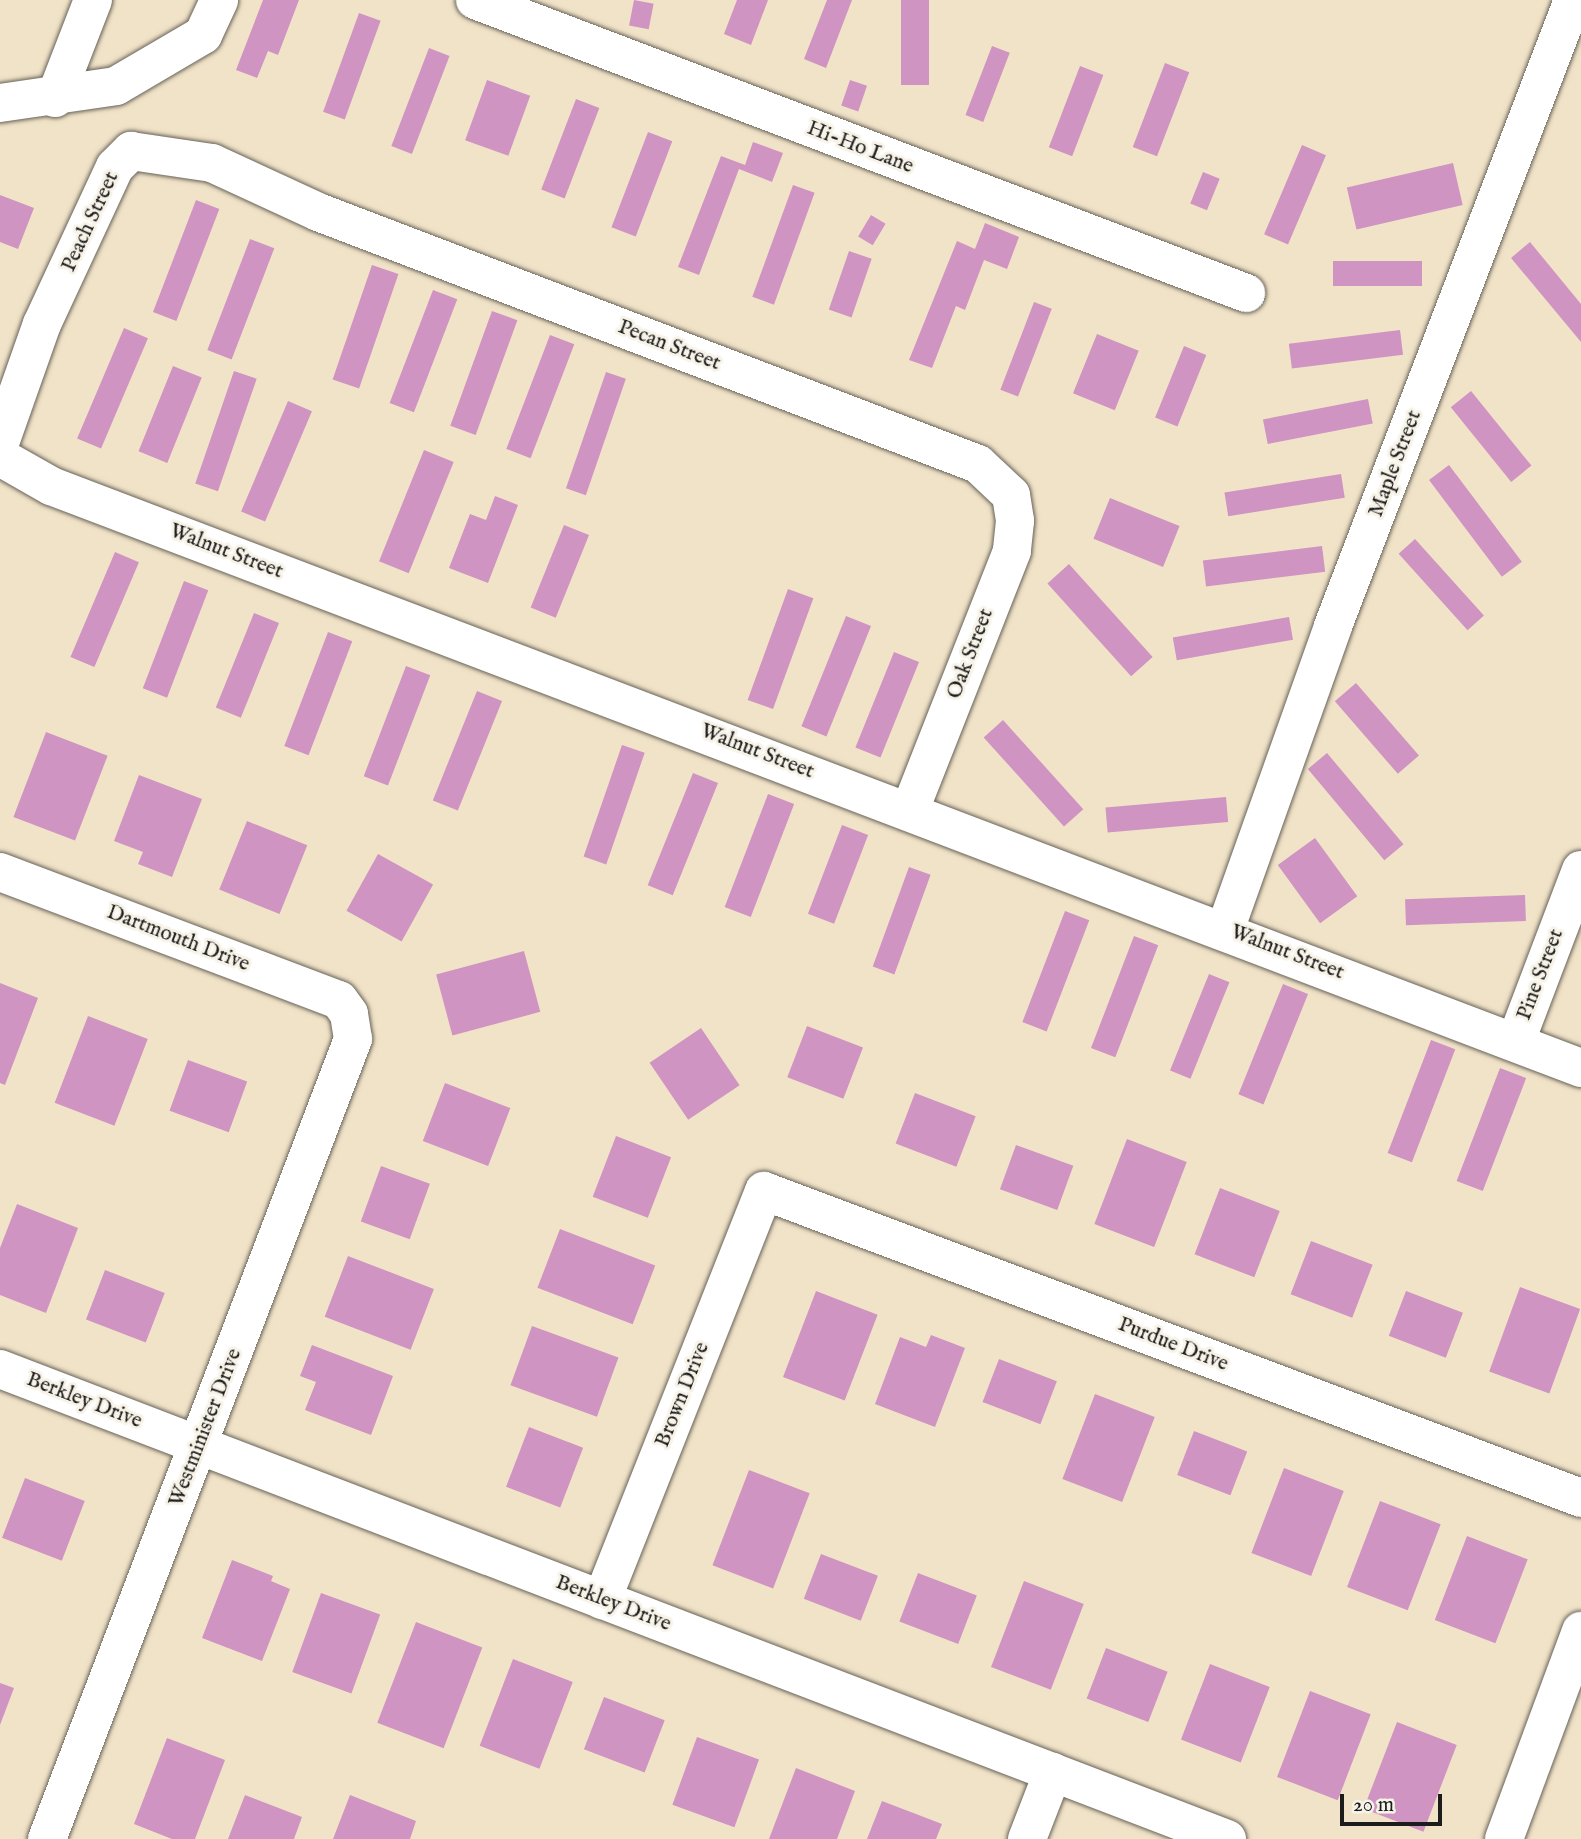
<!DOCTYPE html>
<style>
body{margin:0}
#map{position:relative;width:1581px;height:1839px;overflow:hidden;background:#f1e3c8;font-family:"IM FELL English",serif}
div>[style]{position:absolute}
.building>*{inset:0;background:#cf94c1;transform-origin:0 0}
.roads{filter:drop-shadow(0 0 2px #676258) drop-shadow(0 0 2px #676258)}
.minor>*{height:38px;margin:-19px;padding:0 19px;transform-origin:19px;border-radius:19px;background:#fff}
span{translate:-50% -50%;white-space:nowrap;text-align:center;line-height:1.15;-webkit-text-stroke:6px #f7f3e8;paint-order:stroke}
.street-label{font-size:21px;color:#1c1c1c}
.scale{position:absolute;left:1340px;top:1794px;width:102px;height:32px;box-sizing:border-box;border:4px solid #1c1c1c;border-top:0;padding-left:9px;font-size:21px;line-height:24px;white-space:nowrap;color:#1c1c1c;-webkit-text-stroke:5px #f7f3e8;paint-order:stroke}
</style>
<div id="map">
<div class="building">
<i style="clip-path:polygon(263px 0,299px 0,278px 55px,268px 51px,257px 78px,236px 70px)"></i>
<i style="left:634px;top:0;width:20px;height:26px;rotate:11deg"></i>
<i style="clip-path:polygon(737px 0,768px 0,751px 45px,724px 34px)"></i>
<i style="clip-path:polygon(827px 0,852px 0,826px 68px,804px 59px)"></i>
<i style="left:901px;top:0;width:28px;height:85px"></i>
<i style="left:359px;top:13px;width:23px;height:105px;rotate:20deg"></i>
<i style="left:992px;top:46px;width:19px;height:74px;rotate:21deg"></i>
<i style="left:429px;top:48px;width:22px;height:105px;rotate:21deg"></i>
<i style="left:1165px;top:63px;width:26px;height:90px;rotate:21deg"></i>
<i style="left:1080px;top:66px;width:25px;height:87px;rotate:21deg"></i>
<i style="left:487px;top:80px;width:46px;height:64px;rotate:20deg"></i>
<i style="left:850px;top:80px;width:18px;height:27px;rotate:19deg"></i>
<i style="left:576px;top:99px;width:25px;height:97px;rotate:21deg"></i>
<i style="left:648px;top:132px;width:26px;height:102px;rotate:21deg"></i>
<i style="clip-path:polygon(753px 142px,783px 153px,772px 182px,739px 169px,699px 275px,678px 267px,721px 156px,745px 165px)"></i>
<i style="left:1302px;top:145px;width:26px;height:97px;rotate:23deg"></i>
<i style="left:1453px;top:163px;width:43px;height:109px;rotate:77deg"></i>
<i style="left:1203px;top:172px;width:18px;height:34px;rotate:22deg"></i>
<i style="left:793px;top:185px;width:23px;height:119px;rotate:20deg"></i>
<i style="clip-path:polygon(0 195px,34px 208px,18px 249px,0 242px)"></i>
<i style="left:196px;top:200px;width:25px;height:120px;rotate:21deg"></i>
<i style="left:871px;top:215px;width:17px;height:25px;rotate:31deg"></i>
<i style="clip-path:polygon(985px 223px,1019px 237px,1007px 269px,984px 260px,965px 310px,956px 306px,932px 368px,909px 360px,957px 241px,975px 249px)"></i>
<i style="left:250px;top:239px;width:26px;height:119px;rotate:21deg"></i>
<i style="clip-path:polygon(1530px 242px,1581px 304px,1581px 342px,1511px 258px)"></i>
<i style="left:849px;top:251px;width:24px;height:62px;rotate:19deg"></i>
<i style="left:1422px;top:261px;width:25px;height:89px;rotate:90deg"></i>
<i style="left:372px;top:265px;width:28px;height:121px;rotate:19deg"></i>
<i style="left:433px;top:290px;width:26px;height:121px;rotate:21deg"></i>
<i style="left:1034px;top:302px;width:19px;height:94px;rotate:21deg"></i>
<i style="left:492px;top:311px;width:27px;height:122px;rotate:20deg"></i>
<i style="left:124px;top:328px;width:26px;height:120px;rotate:23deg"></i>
<i style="left:1400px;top:330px;width:25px;height:112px;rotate:83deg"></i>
<i style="left:1097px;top:334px;width:45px;height:64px;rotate:22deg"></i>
<i style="left:550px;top:335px;width:26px;height:122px;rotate:21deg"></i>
<i style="left:1184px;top:346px;width:24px;height:77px;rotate:22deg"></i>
<i style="left:173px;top:366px;width:31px;height:92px;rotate:22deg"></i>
<i style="left:234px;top:371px;width:24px;height:119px;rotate:19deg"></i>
<i style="left:606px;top:372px;width:21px;height:123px;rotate:19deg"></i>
<i style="left:1471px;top:391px;width:96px;height:26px;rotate:51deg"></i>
<i style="left:1368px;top:399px;width:25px;height:107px;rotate:79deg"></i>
<i style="left:288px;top:401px;width:26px;height:120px;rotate:23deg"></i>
<i style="left:424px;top:450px;width:32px;height:120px;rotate:22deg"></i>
<i style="left:1449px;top:465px;width:121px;height:25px;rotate:53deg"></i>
<i style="left:1341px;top:474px;width:24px;height:118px;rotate:81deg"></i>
<i style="clip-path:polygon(495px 496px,518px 505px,488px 583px,449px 568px,470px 514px,486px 520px)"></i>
<i style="left:1110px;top:498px;width:75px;height:44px;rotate:22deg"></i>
<i style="left:564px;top:525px;width:27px;height:89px;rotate:22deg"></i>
<i style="left:1415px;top:539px;width:103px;height:22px;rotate:48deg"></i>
<i style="left:1322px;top:546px;width:26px;height:120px;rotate:83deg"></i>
<i style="left:115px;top:552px;width:26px;height:114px;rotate:23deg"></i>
<i style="left:1069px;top:564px;width:125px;height:29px;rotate:48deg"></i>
<i style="left:184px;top:581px;width:26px;height:115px;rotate:21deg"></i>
<i style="left:788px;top:589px;width:27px;height:118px;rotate:20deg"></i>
<i style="left:254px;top:613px;width:27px;height:102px;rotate:22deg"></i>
<i style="left:846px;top:616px;width:27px;height:119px;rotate:22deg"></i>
<i style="left:1289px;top:617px;width:23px;height:118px;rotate:80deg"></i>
<i style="left:328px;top:632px;width:26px;height:122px;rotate:21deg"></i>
<i style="left:894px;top:652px;width:27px;height:103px;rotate:22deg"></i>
<i style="left:406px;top:666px;width:26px;height:118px;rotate:21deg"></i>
<i style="left:1356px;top:683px;width:96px;height:28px;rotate:49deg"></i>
<i style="left:477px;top:691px;width:27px;height:118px;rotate:22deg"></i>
<i style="left:1003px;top:720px;width:120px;height:26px;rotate:48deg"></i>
<i style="left:46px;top:732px;width:66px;height:91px;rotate:21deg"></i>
<i style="left:622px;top:745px;width:24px;height:118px;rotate:19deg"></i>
<i style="left:1327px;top:753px;width:119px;height:25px;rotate:50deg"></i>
<i style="left:693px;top:773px;width:27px;height:121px;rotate:22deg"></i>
<i style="clip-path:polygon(139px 775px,202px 799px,172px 877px,138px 864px,143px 852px,114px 841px)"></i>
<i style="left:768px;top:794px;width:28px;height:121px;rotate:21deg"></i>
<i style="left:1226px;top:797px;width:25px;height:121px;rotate:85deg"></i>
<i style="left:247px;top:821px;width:65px;height:74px;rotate:22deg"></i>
<i style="left:842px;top:825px;width:28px;height:95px;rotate:21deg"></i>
<i style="left:1315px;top:838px;width:72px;height:46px;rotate:54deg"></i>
<i style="left:378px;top:854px;width:63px;height:65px;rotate:29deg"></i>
<i style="left:909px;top:867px;width:23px;height:106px;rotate:20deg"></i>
<i style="left:1525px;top:895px;width:26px;height:120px;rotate:88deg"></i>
<i style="left:1065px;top:911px;width:26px;height:119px;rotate:21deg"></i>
<i style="left:1134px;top:936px;width:26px;height:120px;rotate:21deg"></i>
<i style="left:524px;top:951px;width:63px;height:91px;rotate:75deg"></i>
<i style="left:1209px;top:974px;width:22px;height:104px;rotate:22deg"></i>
<i style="clip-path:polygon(0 983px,38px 998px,5px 1085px,0 1083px)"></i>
<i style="left:1283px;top:984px;width:27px;height:119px;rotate:22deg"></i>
<i style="left:88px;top:1016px;width:64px;height:93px;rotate:21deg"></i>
<i style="left:807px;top:1026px;width:60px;height:55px;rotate:21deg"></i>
<i style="left:701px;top:1028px;width:69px;height:62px;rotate:56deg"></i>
<i style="left:1431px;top:1040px;width:26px;height:121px;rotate:21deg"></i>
<i style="left:188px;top:1060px;width:63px;height:54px;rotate:20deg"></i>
<i style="left:1500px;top:1068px;width:28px;height:121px;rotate:21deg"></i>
<i style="left:445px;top:1083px;width:70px;height:62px;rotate:21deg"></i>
<i style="left:915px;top:1093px;width:65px;height:54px;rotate:21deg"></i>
<i style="left:616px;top:1136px;width:59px;height:65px;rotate:21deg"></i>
<i style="left:1127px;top:1139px;width:64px;height:91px;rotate:21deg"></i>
<i style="left:1016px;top:1145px;width:61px;height:47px;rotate:20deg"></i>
<i style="left:381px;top:1166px;width:52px;height:59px;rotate:20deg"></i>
<i style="left:1220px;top:1188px;width:64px;height:71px;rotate:21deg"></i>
<i style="clip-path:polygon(17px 1204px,78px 1228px,46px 1313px,0 1295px,0 1248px)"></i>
<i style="left:560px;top:1229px;width:102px;height:63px;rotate:21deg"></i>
<i style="left:1311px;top:1241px;width:66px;height:57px;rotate:21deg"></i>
<i style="left:348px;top:1256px;width:92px;height:65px;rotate:21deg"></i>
<i style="left:105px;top:1270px;width:64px;height:53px;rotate:21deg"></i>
<i style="left:1520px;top:1287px;width:64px;height:90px;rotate:20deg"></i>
<i style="left:816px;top:1291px;width:66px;height:92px;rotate:21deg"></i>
<i style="left:1406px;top:1291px;width:61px;height:48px;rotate:21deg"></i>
<i style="left:532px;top:1326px;width:92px;height:63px;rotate:20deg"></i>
<i style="clip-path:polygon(931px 1335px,965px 1348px,935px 1427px,875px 1404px,900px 1337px,926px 1347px)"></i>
<i style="clip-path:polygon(312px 1345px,393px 1376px,371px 1435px,305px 1410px,316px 1382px,300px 1376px)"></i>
<i style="left:999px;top:1359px;width:62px;height:46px;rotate:21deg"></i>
<i style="left:1095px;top:1394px;width:64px;height:91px;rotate:21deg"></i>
<i style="left:529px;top:1427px;width:58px;height:64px;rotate:21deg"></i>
<i style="left:1194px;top:1431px;width:57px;height:47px;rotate:21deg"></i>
<i style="left:1284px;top:1468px;width:64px;height:91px;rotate:21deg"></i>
<i style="left:749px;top:1470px;width:65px;height:102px;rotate:21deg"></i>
<i style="left:25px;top:1478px;width:64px;height:64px;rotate:21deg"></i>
<i style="left:1380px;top:1501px;width:65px;height:92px;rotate:21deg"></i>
<i style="left:1467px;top:1536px;width:65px;height:90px;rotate:21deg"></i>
<i style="left:821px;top:1554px;width:61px;height:48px;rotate:21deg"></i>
<i style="clip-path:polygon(232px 1560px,273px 1576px,271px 1581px,290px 1589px,262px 1661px,202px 1638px)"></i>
<i style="left:918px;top:1573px;width:63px;height:52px;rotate:21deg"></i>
<i style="left:1024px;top:1581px;width:64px;height:92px;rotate:21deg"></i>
<i style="left:321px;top:1593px;width:63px;height:84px;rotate:20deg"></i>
<i style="left:416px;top:1622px;width:71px;height:108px;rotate:21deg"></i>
<i style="left:1106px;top:1648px;width:66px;height:54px;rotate:21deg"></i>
<i style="left:513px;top:1659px;width:64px;height:93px;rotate:21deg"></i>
<i style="left:1210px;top:1664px;width:64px;height:81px;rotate:21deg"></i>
<i style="clip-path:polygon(0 1683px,14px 1688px,0 1725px)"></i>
<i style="left:1310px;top:1691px;width:65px;height:92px;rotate:21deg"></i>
<i style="left:604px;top:1697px;width:65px;height:56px;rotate:21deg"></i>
<i style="left:1397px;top:1722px;width:64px;height:93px;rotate:21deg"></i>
<i style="left:697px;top:1737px;width:66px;height:72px;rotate:20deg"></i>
<i style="clip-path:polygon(167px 1738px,225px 1760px,195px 1839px,172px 1839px,134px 1824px)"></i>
<i style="clip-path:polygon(796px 1768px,855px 1791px,837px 1839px,769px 1839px)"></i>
<i style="clip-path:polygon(245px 1795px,302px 1817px,294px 1839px,228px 1839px)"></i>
<i style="clip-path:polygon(350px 1795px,416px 1821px,410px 1839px,333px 1839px)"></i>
<i style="clip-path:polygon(882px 1801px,942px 1824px,936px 1839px,867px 1839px)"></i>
</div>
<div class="roads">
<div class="minor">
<i style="left:475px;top:0;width:825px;rotate:20.81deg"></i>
<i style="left:55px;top:98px;width:105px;rotate:-68.8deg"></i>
<i style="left:0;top:103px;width:117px;rotate:-8.3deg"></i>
<i style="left:116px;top:86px;width:101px;rotate:-30.4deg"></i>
<i style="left:203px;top:35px;width:38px;rotate:-65deg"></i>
<i style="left:0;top:443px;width:126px;rotate:-70.6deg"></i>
<i style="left:42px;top:324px;width:173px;rotate:-65.1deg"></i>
<i style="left:115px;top:167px;width:23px;rotate:-45deg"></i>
<i style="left:131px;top:151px;width:82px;rotate:8.4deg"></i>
<i style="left:212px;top:163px;width:117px;rotate:24.8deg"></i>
<i style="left:318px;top:212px;width:706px;rotate:20.9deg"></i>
<i style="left:978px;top:464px;width:45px;rotate:43.2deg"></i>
<i style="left:1011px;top:495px;width:26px;rotate:81deg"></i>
<i style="left:1015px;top:521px;width:30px;rotate:96deg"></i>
<i style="left:1012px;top:551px;width:278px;rotate:111.5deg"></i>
<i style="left:0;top:457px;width:59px;rotate:29.6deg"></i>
<i style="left:51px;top:486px;width:1637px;rotate:20.83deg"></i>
<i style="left:0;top:872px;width:362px;rotate:20.7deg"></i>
<i style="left:339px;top:1000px;width:17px;rotate:54deg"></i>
<i style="left:349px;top:1014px;width:25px;rotate:81deg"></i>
<i style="left:353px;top:1039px;width:857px;rotate:110.93deg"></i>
<i style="left:1225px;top:930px;width:323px;rotate:-70.4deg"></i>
<i style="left:1333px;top:626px;width:670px;rotate:-69.02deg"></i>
<i style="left:1516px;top:1041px;width:183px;rotate:-69.2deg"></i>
<i style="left:0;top:1369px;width:1314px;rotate:20.96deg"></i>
<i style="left:602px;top:1600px;width:440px;rotate:-68.4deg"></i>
<i style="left:764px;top:1191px;width:873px;rotate:20.59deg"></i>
<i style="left:1027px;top:1839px;width:72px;rotate:-68.8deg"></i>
<i style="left:1504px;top:1839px;width:222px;rotate:-69.7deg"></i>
</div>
</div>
<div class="street-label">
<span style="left:860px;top:148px;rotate:21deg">Hi-Ho Lane</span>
<span style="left:91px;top:222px;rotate:-65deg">Peach Street</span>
<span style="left:669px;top:346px;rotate:21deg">Pecan Street</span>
<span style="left:1396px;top:464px;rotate:-69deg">Maple Street</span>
<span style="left:226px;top:552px;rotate:21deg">Walnut Street</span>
<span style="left:971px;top:654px;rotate:-69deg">Oak Street</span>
<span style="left:757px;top:752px;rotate:21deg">Walnut Street</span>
<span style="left:178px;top:939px;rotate:21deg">Dartmouth Drive</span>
<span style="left:1287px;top:953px;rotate:21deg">Walnut Street</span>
<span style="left:1541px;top:975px;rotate:-69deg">Pine Street</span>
<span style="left:1173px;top:1345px;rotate:21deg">Purdue Drive</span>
<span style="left:683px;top:1395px;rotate:-68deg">Brown Drive</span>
<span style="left:84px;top:1401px;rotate:21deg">Berkley Drive</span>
<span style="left:206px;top:1428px;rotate:-69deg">Westminister Drive</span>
<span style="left:613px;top:1604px;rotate:21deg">Berkley Drive</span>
</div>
<div class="scale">20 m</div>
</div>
